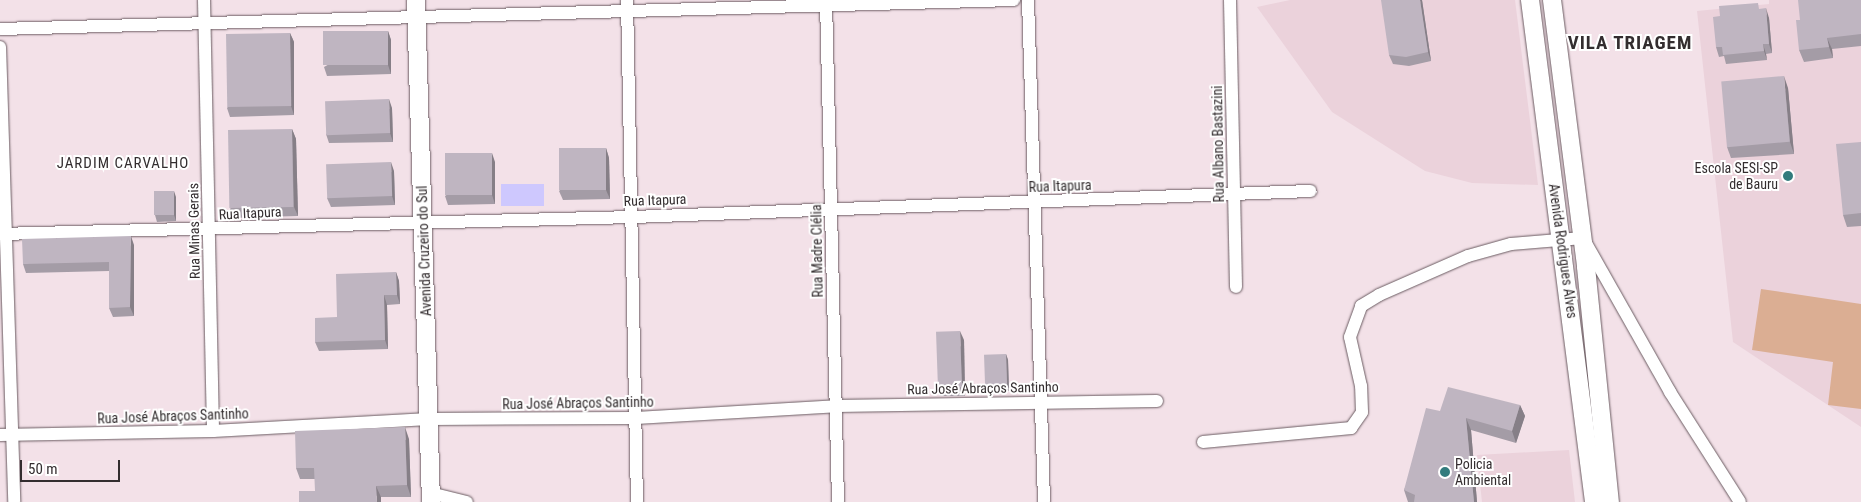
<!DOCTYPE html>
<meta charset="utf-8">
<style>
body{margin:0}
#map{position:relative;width:1861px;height:502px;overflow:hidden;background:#f3e1e8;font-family:"Roboto Condensed",sans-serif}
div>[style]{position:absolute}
.built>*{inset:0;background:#ebd2db}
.green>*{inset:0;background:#dbae93}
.water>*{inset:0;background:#cec8fe;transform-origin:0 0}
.roads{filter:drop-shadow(0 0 1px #6b5c62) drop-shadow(0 0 1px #6b5c62)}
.street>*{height:12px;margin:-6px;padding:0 6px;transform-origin:6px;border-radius:6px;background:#fff}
.secondary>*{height:18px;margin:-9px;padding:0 9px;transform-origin:9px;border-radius:9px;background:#fff}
.wall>*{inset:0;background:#a49ca6}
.shaded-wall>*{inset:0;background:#867f87}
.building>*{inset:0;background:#bfb5c1;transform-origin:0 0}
.dots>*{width:14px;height:14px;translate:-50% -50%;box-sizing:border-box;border:2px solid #fff;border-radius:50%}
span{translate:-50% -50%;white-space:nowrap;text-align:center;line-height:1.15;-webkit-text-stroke:4px #fff;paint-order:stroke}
.street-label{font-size:14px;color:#332d2f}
.poi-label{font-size:14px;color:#332d2f}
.right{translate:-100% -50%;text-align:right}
.left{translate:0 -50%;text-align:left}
.neighbourhood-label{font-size:15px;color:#332d2f;letter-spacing:1px}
.district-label{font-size:19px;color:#332d2f;font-weight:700;letter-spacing:1px}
.scale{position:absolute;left:20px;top:460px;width:100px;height:22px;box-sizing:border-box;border:2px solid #332d2f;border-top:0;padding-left:6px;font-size:15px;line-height:18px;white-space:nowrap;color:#332d2f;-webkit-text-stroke:4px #fff;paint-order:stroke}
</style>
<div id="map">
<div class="built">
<i style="clip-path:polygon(1290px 0,1515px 0,1538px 185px,1472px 183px,1425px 171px,1332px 112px,1257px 7px)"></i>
<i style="clip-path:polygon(1769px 0,1861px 0,1861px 427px,1733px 342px,1697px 11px,1769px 4px)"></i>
<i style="clip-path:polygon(1569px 450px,1575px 502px,1482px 502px,1477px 455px)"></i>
</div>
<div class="green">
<i style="clip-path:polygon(1761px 289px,1861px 304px,1861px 409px,1828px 405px,1833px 362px,1752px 350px)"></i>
</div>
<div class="water">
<i style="left:544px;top:184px;width:22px;height:43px;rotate:90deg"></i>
</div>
<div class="roads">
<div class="street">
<i style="left:204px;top:0;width:431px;rotate:88.8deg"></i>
<i style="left:627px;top:0;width:502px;rotate:88.86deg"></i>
<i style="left:826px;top:0;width:502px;rotate:88.63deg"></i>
<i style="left:1028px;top:0;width:502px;rotate:88.17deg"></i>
<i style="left:1230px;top:0;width:287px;rotate:88.8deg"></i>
<i style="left:0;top:29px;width:1014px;rotate:-1.64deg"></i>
<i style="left:0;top:47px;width:455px;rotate:88.2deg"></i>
<i style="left:0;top:234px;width:633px;rotate:-1.54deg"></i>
<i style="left:633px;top:217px;width:678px;rotate:-2.2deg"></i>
<i style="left:0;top:435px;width:213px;rotate:-1.1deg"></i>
<i style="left:213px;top:431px;width:216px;rotate:-3.2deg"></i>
<i style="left:429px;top:419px;width:207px;rotate:-0.3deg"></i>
<i style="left:636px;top:418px;width:200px;rotate:-3.4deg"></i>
<i style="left:836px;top:406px;width:321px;rotate:-0.9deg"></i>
<i style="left:1203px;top:442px;width:149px;rotate:-5.4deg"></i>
<i style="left:1351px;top:428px;width:19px;rotate:-55deg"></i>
<i style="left:1362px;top:412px;width:26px;rotate:-92deg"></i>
<i style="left:1361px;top:386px;width:50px;rotate:-102.7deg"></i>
<i style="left:1350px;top:337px;width:33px;rotate:-70deg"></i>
<i style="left:1361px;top:306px;width:21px;rotate:-31deg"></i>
<i style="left:1379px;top:295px;width:97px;rotate:-23.7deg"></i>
<i style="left:1468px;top:256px;width:45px;rotate:-15.6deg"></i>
<i style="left:1511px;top:244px;width:72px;rotate:-4.8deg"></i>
<i style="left:1583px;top:238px;width:177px;rotate:60.5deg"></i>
<i style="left:1670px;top:392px;width:130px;rotate:57.5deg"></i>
<i style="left:430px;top:493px;width:38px;rotate:14deg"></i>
</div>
<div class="secondary">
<i style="left:416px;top:0;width:502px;rotate:88.29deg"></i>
<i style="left:1530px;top:0;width:506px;rotate:82.73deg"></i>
<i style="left:1552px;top:0;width:269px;rotate:82.7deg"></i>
<i style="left:1586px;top:267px;width:236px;rotate:84.2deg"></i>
</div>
</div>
<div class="wall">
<i style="clip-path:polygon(1422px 0,1431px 61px,1409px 66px,1393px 64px,1389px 55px)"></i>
<i style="clip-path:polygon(1861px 0,1861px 46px,1832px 49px,1833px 58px,1804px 62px,1799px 50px,1800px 20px)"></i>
<i style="clip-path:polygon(1761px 9px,1769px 18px,1772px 53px,1766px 54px,1767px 60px,1726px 64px,1724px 56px,1719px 57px,1716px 47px,1720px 16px)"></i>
<i style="clip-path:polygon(388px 31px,391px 40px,391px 74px,327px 76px,324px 67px)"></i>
<i style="clip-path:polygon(290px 33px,294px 42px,294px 115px,230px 117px,227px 108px)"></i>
<i style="clip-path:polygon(1788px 88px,1794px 154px,1731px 158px,1727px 147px)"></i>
<i style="clip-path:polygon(392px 108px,393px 142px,329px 143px,326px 134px)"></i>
<i style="clip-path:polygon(292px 129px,296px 139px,298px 216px,233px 218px,230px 209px)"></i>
<i style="clip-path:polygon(1861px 142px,1861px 226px,1847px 227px,1843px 215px)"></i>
<i style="clip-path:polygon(606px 148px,609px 158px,610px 199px,563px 200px,559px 191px)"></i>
<i style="clip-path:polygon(495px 162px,495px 204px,448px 205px,445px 196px)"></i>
<i style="clip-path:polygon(394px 171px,395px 205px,331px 207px,327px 198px)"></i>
<i style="clip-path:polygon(176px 197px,176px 221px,157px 222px,155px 215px)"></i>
<i style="clip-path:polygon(134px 245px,134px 316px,113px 317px,109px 308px,109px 271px,26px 273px,23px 264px)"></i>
<i style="clip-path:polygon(396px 272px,399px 281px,400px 304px,387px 305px,388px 349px,319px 351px,315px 342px,337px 317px)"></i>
<i style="clip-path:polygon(964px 340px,965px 396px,940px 396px,937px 387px)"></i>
<i style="clip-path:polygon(1006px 354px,1008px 360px,1009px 391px,988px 392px,986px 385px)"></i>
<i style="clip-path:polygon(1520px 405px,1525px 416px,1516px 443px,1471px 430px,1477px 502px,1408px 502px,1404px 490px,1440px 411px)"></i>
<i style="clip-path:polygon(409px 439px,411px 497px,381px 497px,315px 479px,300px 479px,296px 468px)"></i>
</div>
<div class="shaded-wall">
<i style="clip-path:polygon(1420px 0,1422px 0,1431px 61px,1428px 52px)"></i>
<i style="clip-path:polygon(1766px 8px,1769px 18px,1772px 53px,1769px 44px)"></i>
<i style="clip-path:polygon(388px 31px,391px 40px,391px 74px,388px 65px)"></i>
<i style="clip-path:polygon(290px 33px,294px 42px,294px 115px,291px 106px)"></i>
<i style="clip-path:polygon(1827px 38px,1832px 49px,1833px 58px,1829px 47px)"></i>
<i style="clip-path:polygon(1763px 44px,1766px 54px,1767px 60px,1764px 51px)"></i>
<i style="clip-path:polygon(1784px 76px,1788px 88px,1794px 154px,1790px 142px)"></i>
<i style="clip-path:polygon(389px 99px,392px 108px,393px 142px,390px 133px)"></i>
<i style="clip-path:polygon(292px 129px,296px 139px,298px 216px,294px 207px)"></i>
<i style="clip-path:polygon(606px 148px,609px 158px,610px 199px,606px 190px)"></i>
<i style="clip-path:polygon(492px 153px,495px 162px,495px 204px,492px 195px)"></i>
<i style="clip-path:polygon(391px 162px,394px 171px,395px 205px,392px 196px)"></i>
<i style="clip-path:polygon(174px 191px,176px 197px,176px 221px,174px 215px)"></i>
<i style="clip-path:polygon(131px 236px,134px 245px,134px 316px,130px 307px)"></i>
<i style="clip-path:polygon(396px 272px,399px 281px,400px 304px,397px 295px)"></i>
<i style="clip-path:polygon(384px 295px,387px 305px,388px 349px,385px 340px)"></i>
<i style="clip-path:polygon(960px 331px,964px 340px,965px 396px,962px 387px)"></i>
<i style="clip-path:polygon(1006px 354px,1008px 360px,1009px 391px,1007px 385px)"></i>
<i style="clip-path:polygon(1520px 405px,1525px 416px,1516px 443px,1512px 431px)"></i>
<i style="clip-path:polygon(1466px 418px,1471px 430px,1477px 502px,1474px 502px)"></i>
<i style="clip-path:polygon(405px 427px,409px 439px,411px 497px,407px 485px)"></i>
<i style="clip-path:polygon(376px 486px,381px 497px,381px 502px,377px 502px)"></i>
</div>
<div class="building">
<i style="clip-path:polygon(1381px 0,1420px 0,1428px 52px,1406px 57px,1389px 55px)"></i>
<i style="clip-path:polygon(1798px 0,1861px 0,1861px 34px,1827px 38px,1829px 47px,1799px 50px,1796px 20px,1800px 20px)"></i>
<i style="clip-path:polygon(1758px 3px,1759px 9px,1766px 8px,1769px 44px,1763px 44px,1764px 51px,1723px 55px,1722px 47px,1716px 47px,1713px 17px,1720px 16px,1719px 6px)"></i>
<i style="left:388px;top:31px;width:34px;height:65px;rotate:90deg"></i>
<i style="left:290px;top:33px;width:73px;height:64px;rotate:89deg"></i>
<i style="left:1784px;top:76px;width:66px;height:63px;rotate:85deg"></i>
<i style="left:389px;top:99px;width:34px;height:64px;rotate:88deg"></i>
<i style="left:292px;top:129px;width:78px;height:64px;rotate:89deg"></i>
<i style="clip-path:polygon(1861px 142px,1861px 213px,1843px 215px,1836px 144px)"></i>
<i style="left:606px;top:148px;width:42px;height:47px;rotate:90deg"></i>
<i style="left:492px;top:153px;width:42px;height:47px;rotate:90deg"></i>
<i style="left:391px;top:162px;width:34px;height:65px;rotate:88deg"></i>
<i style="left:154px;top:191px;width:20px;height:24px"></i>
<i style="clip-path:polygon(131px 236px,130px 307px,109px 308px,109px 262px,23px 264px,22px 239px)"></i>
<i style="clip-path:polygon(396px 272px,397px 295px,384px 295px,385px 340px,315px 342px,315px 318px,337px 317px,336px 274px)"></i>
<i style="left:960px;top:331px;width:56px;height:24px;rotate:88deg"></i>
<i style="left:1006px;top:354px;width:31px;height:22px;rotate:88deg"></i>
<i style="clip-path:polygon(1448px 387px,1520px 405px,1512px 431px,1466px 418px,1474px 502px,1414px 502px,1415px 495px,1404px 490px,1426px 408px,1440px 411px)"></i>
<i style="clip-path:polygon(405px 427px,407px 485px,376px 486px,377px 502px,299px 502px,299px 491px,315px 491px,314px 468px,296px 468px,295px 431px)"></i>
</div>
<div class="dots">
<i style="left:1788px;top:176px;background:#327b7d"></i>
<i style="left:1445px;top:472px;background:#327b7d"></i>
</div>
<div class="street-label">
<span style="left:1218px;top:144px;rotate:-91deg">Rua Albano Bastazini</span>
<span style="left:1060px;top:186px;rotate:-2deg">Rua Itapura</span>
<span style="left:655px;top:200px;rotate:-2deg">Rua Itapura</span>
<span style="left:250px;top:213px;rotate:-3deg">Rua Itapura</span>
<span style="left:194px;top:231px;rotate:-91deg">Rua Minas Gerais</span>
<span style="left:424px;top:251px;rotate:-92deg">Avenida Cruzeiro do Sul</span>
<span style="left:817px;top:251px;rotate:-91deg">Rua Madre Clélia</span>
<span style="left:1563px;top:251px;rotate:82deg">Avenida Rodrigues Alves</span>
<span style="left:983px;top:388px;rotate:-1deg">Rua José Abraços Santinho</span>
<span style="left:578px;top:403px;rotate:-1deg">Rua José Abraços Santinho</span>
<span style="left:173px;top:416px;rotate:-2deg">Rua José Abraços Santinho</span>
</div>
<div class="poi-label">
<span class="right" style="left:1778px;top:176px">Escola SESI-SP<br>de Bauru</span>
<span class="left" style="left:1455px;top:472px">Policia<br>Ambiental</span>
</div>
<div class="neighbourhood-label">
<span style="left:123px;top:164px">JARDIM CARVALHO</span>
</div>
<div class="district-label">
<span style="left:1630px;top:43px">VILA TRIAGEM</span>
</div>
<div class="scale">50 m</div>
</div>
